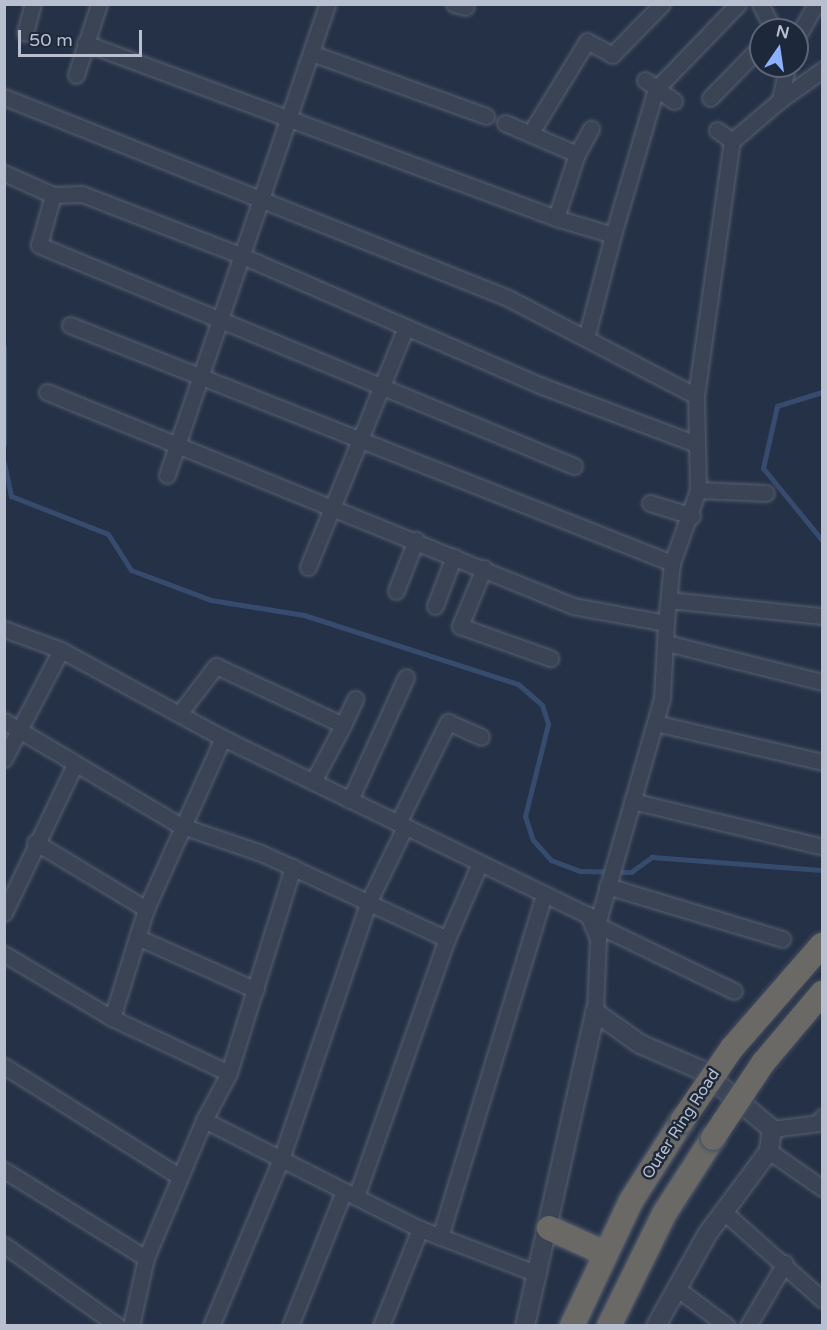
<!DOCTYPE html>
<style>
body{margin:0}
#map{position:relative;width:827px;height:1330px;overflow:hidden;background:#253146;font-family:"Varela Round",sans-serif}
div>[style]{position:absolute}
.stream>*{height:5px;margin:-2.5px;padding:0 2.5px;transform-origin:2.5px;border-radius:2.5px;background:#374b6e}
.roads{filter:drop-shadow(0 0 2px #586172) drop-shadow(0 0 2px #586172)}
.minor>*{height:15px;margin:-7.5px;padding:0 7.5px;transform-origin:7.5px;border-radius:7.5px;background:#3a4455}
.tertiary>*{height:18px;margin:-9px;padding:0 9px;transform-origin:9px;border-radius:9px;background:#3a4455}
.trunk>*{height:24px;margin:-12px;padding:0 12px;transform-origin:12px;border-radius:12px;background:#6a6966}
.bridges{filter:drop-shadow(0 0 2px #444e60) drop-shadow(0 0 2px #444e60)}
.trunk-bridge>*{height:24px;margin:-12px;padding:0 12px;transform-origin:12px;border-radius:12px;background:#6a6966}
span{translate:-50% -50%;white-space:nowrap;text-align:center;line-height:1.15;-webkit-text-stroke:5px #1e283b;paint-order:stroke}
.street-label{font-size:16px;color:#b8bfce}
.frame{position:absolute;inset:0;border:6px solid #b8bfce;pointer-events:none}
.north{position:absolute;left:749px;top:18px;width:60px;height:60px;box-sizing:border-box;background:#1e283b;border:2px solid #5c6476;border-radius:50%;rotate:13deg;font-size:16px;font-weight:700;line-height:24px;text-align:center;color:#b8bfce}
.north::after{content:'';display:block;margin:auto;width:21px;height:27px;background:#8cb2ff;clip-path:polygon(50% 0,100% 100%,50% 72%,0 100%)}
.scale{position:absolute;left:18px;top:30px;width:124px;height:27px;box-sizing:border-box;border:3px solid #b8bfce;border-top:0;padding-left:8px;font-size:18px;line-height:21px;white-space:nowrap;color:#b8bfce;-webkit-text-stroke:4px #1e283b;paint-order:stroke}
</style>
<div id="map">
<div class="stream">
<i style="left:4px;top:347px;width:97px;rotate:90deg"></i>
<i style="left:822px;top:392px;width:47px;rotate:162.7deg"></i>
<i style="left:777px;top:406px;width:64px;rotate:102.7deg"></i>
<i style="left:763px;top:468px;width:93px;rotate:50.7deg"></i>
<i style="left:4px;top:463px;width:34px;rotate:78deg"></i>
<i style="left:11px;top:496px;width:104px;rotate:21.4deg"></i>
<i style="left:108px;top:534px;width:43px;rotate:57.4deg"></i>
<i style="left:131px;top:570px;width:85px;rotate:20.6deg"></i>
<i style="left:211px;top:600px;width:94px;rotate:9.2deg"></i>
<i style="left:304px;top:615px;width:225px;rotate:17.9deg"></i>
<i style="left:518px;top:684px;width:32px;rotate:41deg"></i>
<i style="left:542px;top:705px;width:20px;rotate:72deg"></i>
<i style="left:548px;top:724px;width:95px;rotate:104deg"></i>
<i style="left:525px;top:816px;width:25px;rotate:72deg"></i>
<i style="left:533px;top:840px;width:27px;rotate:48deg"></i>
<i style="left:551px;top:860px;width:31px;rotate:21deg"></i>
<i style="left:580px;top:871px;width:51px;rotate:1.1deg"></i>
<i style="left:631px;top:872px;width:26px;rotate:-36deg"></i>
<i style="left:652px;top:857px;width:170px;rotate:4.4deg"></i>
</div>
<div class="roads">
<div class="minor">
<i style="left:454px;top:4px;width:12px;rotate:14deg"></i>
<i style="left:760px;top:4px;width:30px;rotate:62deg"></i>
<i style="left:25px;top:33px;width:30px;rotate:-75deg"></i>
<i style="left:797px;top:37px;width:38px;rotate:-60deg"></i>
<i style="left:85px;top:43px;width:502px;rotate:20.38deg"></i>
<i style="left:314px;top:54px;width:183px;rotate:19.8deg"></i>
<i style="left:76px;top:75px;width:75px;rotate:-72.1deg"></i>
<i style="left:645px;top:80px;width:36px;rotate:36deg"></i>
<i style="left:4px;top:97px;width:543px;rotate:21.74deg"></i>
<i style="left:508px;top:298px;width:212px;rotate:27.5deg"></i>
<i style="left:710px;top:98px;width:73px;rotate:-45.6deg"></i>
<i style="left:780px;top:100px;width:52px;rotate:-35.5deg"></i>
<i style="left:505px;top:123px;width:78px;rotate:23.3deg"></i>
<i style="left:577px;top:154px;width:67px;rotate:108.2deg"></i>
<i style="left:556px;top:218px;width:59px;rotate:16.6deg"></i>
<i style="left:613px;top:235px;width:103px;rotate:104.6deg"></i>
<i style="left:717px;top:130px;width:19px;rotate:36deg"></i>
<i style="left:530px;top:134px;width:109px;rotate:-58.5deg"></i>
<i style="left:587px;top:41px;width:29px;rotate:29deg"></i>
<i style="left:612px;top:55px;width:71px;rotate:-45.6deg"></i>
<i style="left:577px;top:154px;width:29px;rotate:-61deg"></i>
<i style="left:4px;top:173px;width:54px;rotate:24.2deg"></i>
<i style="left:613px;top:235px;width:152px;rotate:-73.6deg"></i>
<i style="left:656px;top:89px;width:118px;rotate:-46deg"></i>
<i style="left:70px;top:325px;width:647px;rotate:21.57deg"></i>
<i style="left:47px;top:392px;width:568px;rotate:22.14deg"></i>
<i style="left:573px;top:606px;width:95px;rotate:10.4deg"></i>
<i style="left:666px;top:623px;width:75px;rotate:93.1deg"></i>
<i style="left:662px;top:698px;width:236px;rotate:106deg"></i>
<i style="left:597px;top:925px;width:152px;rotate:25.7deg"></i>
<i style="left:574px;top:466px;width:579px;rotate:-157.56deg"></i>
<i style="left:39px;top:245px;width:52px;rotate:-74.4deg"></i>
<i style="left:53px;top:195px;width:29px;rotate:-2deg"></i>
<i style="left:82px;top:194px;width:175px;rotate:21.1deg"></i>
<i style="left:245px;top:257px;width:324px;rotate:23.5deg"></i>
<i style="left:542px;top:386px;width:162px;rotate:20.6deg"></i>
<i style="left:167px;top:475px;width:497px;rotate:-71.2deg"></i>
<i style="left:698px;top:490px;width:68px;rotate:2.5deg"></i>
<i style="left:650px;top:503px;width:44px;rotate:17.2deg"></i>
<i style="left:308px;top:567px;width:259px;rotate:-67.8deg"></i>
<i style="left:484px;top:568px;width:63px;rotate:112.5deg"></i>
<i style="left:460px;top:626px;width:96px;rotate:19.6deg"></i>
<i style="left:396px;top:591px;width:55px;rotate:-68.6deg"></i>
<i style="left:669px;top:600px;width:154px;rotate:6deg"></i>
<i style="left:435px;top:606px;width:53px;rotate:-69.2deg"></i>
<i style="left:666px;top:623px;width:60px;rotate:-84.3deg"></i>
<i style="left:672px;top:563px;width:77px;rotate:-70.4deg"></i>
<i style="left:698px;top:490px;width:94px;rotate:-91.2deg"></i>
<i style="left:696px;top:396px;width:258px;rotate:-82deg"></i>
<i style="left:732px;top:141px;width:63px;rotate:-40.5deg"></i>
<i style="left:780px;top:100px;width:35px;rotate:-78deg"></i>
<i style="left:4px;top:629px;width:61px;rotate:20.2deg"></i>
<i style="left:61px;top:650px;width:184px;rotate:28.5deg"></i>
<i style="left:223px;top:738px;width:406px;rotate:25.9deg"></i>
<i style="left:588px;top:915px;width:26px;rotate:67deg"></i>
<i style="left:598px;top:939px;width:73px;rotate:92.4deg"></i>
<i style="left:667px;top:643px;width:160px;rotate:14.1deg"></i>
<i style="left:179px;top:714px;width:61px;rotate:-52.4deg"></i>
<i style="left:216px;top:666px;width:140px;rotate:24.9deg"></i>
<i style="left:343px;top:725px;width:64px;rotate:117.8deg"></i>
<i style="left:4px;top:721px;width:204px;rotate:30.7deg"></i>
<i style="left:179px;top:825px;width:87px;rotate:18.9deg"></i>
<i style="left:261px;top:853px;width:205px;rotate:24.8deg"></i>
<i style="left:655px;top:723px;width:171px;rotate:13.1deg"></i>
<i style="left:343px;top:725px;width:29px;rotate:-65deg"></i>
<i style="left:4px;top:759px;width:123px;rotate:-62.4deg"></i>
<i style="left:350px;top:800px;width:135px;rotate:-65.5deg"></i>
<i style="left:632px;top:801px;width:193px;rotate:13.5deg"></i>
<i style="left:398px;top:823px;width:113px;rotate:-63.7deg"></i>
<i style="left:448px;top:722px;width:36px;rotate:24deg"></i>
<i style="left:35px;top:842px;width:130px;rotate:31.1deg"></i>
<i style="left:293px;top:867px;width:216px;rotate:107.3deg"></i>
<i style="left:229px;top:1073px;width:53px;rotate:118deg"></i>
<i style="left:204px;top:1120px;width:242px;rotate:26.8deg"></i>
<i style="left:420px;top:1229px;width:126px;rotate:20.9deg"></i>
<i style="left:607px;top:886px;width:183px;rotate:16.8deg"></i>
<i style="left:4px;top:913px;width:163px;rotate:-64.5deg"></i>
<i style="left:137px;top:937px;width:130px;rotate:24deg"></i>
<i style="left:4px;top:954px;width:126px;rotate:30.7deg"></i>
<i style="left:112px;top:1018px;width:129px;rotate:25.2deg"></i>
<i style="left:112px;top:1018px;width:114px;rotate:-72.7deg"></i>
<i style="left:146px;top:909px;width:188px;rotate:-65.8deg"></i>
<i style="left:4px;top:1066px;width:208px;rotate:32.2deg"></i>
<i style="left:772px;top:1129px;width:47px;rotate:-7.3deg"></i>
<i style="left:819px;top:1123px;width:7px;rotate:-63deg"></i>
<i style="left:769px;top:1151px;width:65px;rotate:34.9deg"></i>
<i style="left:4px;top:1170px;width:167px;rotate:31.8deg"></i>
<i style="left:356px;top:1197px;width:274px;rotate:-70.6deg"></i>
<i style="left:447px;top:939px;width:83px;rotate:-66.5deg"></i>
<i style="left:725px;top:1213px;width:130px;rotate:41.6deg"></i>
<i style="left:440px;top:1237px;width:358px;rotate:-73.1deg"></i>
<i style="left:4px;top:1245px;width:140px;rotate:35.4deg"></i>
<i style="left:675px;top:1287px;width:65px;rotate:36.9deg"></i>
<i style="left:131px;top:1326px;width:70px;rotate:-77.6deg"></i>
<i style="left:146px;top:1258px;width:150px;rotate:-67.2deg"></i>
<i style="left:211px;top:1326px;width:181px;rotate:-67.3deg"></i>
<i style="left:281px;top:1159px;width:273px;rotate:-71.2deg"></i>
<i style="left:369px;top:901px;width:82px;rotate:-64.1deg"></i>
<i style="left:290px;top:1326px;width:145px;rotate:-68.2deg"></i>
<i style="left:381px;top:1326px;width:105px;rotate:-68.1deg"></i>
<i style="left:748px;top:1326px;width:73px;rotate:-59.6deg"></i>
</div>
<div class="tertiary">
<i style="left:525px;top:1326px;width:322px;rotate:-77.4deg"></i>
<i style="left:595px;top:1012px;width:55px;rotate:35.4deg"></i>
<i style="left:640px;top:1044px;width:66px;rotate:23.1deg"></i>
<i style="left:701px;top:1070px;width:92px;rotate:39.7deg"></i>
<i style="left:772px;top:1129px;width:22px;rotate:98deg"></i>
<i style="left:769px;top:1151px;width:102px;rotate:126.6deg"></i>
<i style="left:708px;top:1233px;width:107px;rotate:119.2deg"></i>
</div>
<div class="trunk">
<i style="left:549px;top:1228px;width:60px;rotate:24.4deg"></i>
<i style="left:572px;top:1326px;width:138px;rotate:-64.7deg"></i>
<i style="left:631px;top:1201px;width:95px;rotate:-57.5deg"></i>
<i style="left:609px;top:1326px;width:125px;rotate:-63.8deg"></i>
<i style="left:664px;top:1214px;width:90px;rotate:-57.2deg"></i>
</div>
</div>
<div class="bridges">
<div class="trunk-bridge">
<i style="left:682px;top:1121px;width:88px;rotate:-55.6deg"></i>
<i style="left:732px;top:1048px;width:137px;rotate:-48.9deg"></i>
<i style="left:713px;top:1138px;width:90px;rotate:-56.3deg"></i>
<i style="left:763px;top:1063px;width:92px;rotate:-49.9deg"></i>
</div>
</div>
<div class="street-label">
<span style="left:681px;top:1124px;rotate:-57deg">Outer Ring Road</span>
</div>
<div class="frame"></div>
<div class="north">N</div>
<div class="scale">50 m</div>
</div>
